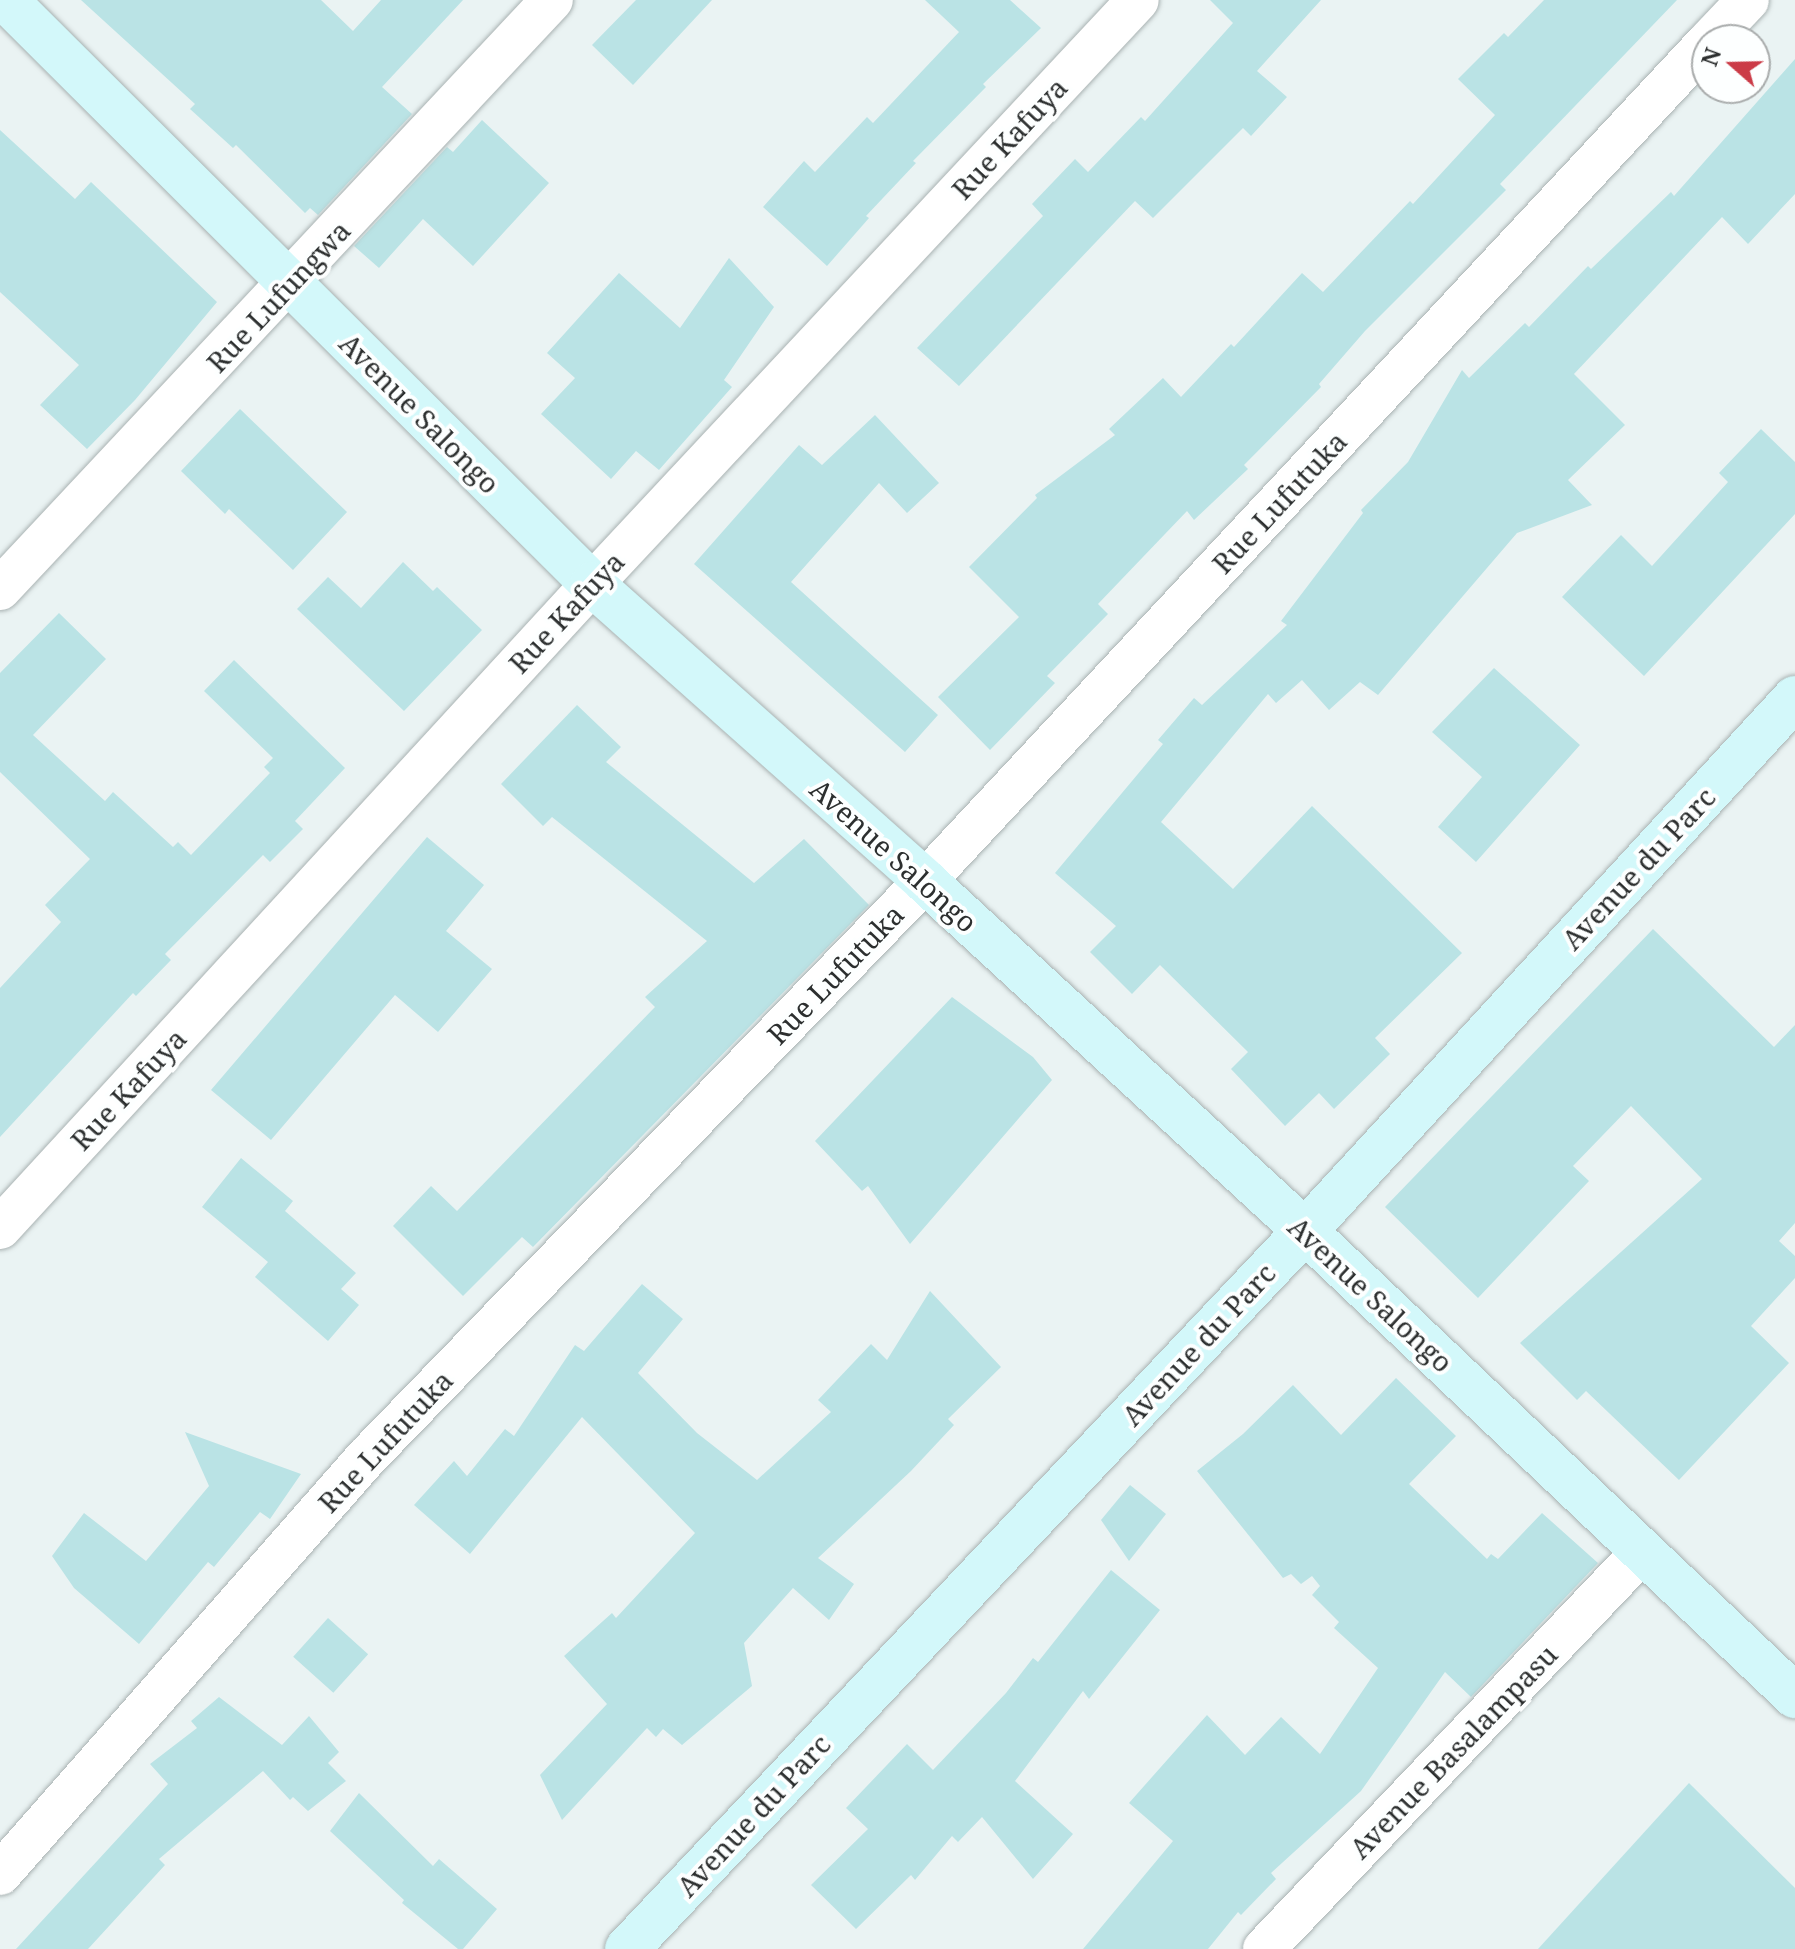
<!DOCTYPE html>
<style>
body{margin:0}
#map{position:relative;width:1795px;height:1949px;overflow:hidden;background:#eaf3f3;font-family:"Noto Serif",serif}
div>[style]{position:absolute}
.building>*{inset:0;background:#bae3e5;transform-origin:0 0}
.roads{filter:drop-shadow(0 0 2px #a9b2b2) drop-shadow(0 0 2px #a9b2b2)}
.street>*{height:42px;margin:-21px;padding:0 21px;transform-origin:21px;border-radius:21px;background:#fff}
.secondary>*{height:44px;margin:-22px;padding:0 22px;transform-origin:22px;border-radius:22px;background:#d3f8fa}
span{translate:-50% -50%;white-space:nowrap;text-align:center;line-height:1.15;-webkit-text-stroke:8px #fdffff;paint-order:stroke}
.street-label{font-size:28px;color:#2c2f2f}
.north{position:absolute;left:1691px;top:24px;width:80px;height:80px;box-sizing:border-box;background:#fdffff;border:2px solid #a9acac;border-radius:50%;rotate:290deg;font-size:22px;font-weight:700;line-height:32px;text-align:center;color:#2c2f2f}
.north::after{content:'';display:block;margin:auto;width:28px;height:36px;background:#cb3b47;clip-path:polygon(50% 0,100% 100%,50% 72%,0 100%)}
</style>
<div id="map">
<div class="building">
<i style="clip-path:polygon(81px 0,321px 0,353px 31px,381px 0,463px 0,382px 87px,412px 114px,318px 215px,310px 208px,305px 213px,236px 145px,233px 148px,190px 109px,195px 104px)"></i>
<i style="clip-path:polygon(636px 0,712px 0,633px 85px,592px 45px)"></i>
<i style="clip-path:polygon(925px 0,1010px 0,1041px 28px,983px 84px,986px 87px,913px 161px,916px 163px,866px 216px,869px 218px,827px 266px,763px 207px,804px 161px,815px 172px,867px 117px,873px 123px,959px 32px)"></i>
<i style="clip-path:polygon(1210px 0,1321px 0,1257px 71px,1287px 97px,1251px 136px,1243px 128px,1153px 218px,1135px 201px,959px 386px,917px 348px,1043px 216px,1032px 204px,1075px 159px,1088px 172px,1141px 117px,1145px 121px,1233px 23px)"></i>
<i style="clip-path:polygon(1544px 0,1677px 0,1500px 184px,1506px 190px,1365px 331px,1319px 384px,1321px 387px,1244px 465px,1248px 469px,1194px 520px,1187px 511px,1098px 604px,1108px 614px,1047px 676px,1055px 683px,990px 750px,938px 697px,1019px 617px,969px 567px,1037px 498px,1035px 495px,1115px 435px,1109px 429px,1163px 378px,1181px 397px,1231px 344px,1234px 347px,1302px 273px,1323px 292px,1410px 201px,1413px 204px,1495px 115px,1458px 79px,1504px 33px,1508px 37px)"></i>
<i style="clip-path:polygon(1795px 59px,1795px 194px,1748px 244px,1722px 217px,1574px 374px,1625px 425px,1568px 480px,1592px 505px,1517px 533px,1378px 695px,1360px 682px,1329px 710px,1302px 680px,1276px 703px,1268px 694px,1161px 822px,1233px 889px,1312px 806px,1462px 953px,1375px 1038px,1390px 1054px,1334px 1109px,1319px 1093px,1285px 1126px,1231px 1069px,1248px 1052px,1160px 965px,1132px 994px,1090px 952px,1116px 926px,1055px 873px,1163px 744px,1158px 740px,1194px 698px,1202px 705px,1287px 625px,1281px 621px,1363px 513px,1361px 510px,1408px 462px,1462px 370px,1469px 378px,1525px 323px,1529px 327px,1588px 266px,1591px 269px,1671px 192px,1674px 196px)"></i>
<i style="clip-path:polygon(482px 120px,549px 183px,473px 266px,423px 219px,379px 268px,354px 246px,447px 147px,453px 152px)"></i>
<i style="clip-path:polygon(0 130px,75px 199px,91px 182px,217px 302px,135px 400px,87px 449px,40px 405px,79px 365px,0 292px)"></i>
<i style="clip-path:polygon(729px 258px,774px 307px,724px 380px,732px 387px,659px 470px,636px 451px,611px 479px,541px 414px,575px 378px,547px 353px,619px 273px,680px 328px)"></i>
<i style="clip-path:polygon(240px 409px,347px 512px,293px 570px,229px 509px,225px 514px,181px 471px)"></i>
<i style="clip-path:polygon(875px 415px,939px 483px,907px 513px,879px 483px,791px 582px,938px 715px,905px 752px,694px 564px,799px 445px,822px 465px)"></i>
<i style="clip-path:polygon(1761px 429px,1795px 462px,1795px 514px,1644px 676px,1562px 597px,1621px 535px,1652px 566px,1728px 482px,1719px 473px)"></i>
<i style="clip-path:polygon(403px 562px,433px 591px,437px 587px,482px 630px,404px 711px,297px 609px,328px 577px,361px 608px)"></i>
<i style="clip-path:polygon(59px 613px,106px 659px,33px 735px,105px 801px,113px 792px,173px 847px,178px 842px,191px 855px,270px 773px,264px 767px,273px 758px,204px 691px,234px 660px,345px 768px,295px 821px,303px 829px,270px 862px,263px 855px,165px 954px,171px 960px,136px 996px,133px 993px,0 1137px,0 988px,61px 922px,45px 905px,90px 859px,0 772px,0 673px)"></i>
<i style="clip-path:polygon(1494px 668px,1580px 745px,1476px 862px,1438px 827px,1482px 777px,1432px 732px)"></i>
<i style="clip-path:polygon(577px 705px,621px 747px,606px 762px,754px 883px,804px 839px,869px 905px,533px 1247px,522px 1237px,463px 1296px,393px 1226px,431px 1186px,457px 1211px,655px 1007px,645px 997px,707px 941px,552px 817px,543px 826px,501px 784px)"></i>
<i style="clip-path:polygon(427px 837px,484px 885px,446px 931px,492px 969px,438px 1032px,395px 995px,271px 1140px,211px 1090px)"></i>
<i style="clip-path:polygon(1653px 929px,1774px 1047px,1795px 1025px,1795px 1223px,1779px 1241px,1795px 1256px,1795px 1278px,1751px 1326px,1789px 1363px,1679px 1480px,1586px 1391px,1577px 1400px,1520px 1343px,1702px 1179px,1631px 1106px,1573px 1166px,1589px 1181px,1478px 1298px,1385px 1207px)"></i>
<i style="clip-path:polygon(952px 997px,1033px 1057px,1052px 1080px,910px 1244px,868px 1186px,862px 1191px,815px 1141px)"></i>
<i style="clip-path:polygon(241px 1158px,293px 1201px,285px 1211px,356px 1273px,341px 1289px,359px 1305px,328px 1341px,255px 1277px,268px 1262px,202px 1207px)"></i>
<i style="clip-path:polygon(642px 1284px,683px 1319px,638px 1373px,697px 1433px,757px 1480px,831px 1412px,818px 1400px,871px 1344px,887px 1360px,930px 1291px,1001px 1367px,948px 1419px,954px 1425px,911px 1471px,818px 1558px,854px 1584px,829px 1620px,793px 1588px,744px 1643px,752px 1686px,682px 1745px,663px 1729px,656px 1737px,647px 1728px,562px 1820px,540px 1775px,607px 1704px,564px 1656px,612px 1613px,616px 1618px,695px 1533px,582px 1417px,470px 1554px,414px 1505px,454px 1461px,467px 1476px,505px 1429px,514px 1436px,575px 1345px,584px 1351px)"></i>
<i style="clip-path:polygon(1396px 1378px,1456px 1436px,1409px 1484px,1487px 1559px,1491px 1554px,1498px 1559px,1542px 1513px,1598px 1563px,1471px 1697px,1445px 1672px,1361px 1791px,1271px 1873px,1276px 1879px,1241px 1915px,1238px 1912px,1208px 1949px,1083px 1949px,1173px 1841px,1129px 1803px,1207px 1715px,1245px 1755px,1281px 1717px,1320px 1754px,1378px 1668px,1334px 1628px,1339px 1622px,1312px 1595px,1320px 1586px,1312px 1576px,1301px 1584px,1291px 1574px,1283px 1578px,1197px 1471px,1243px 1434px,1293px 1385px,1341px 1435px)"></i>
<i style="clip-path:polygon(185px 1432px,301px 1474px,270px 1519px,260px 1512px,214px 1567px,208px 1562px,139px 1644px,74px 1588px,52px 1556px,84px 1513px,146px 1561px,209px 1486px)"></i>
<i style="clip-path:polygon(1130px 1485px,1166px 1514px,1129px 1561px,1101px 1520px)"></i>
<i style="clip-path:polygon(1111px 1570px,1160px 1610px,1089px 1699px,1083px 1691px,1015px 1781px,1073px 1834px,1033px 1879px,982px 1817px,958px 1842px,952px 1836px,915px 1880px,911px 1875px,856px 1929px,811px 1885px,868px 1829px,846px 1808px,907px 1744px,933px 1770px,1006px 1693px,1033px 1658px,1038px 1662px)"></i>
<i style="left:328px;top:1618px;width:54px;height:52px;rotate:42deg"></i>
<i style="clip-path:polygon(219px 1697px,282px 1745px,309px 1716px,339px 1752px,328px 1763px,346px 1781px,308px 1811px,293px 1797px,290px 1800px,263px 1771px,159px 1859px,165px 1865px,88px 1949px,16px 1949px,168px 1784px,150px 1764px,197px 1728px,191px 1721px)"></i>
<i style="clip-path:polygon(1689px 1783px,1795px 1888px,1795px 1949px,1538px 1949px)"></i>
<i style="clip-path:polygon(359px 1793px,433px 1866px,439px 1859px,497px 1909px,463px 1949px,458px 1949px,402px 1903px,404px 1900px,330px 1831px)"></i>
</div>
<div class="roads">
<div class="street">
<i style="left:1710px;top:40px;width:55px;rotate:-46.5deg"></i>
<i style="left:0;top:589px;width:807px;rotate:-46.86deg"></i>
<i style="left:0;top:1228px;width:875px;rotate:-47.41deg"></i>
<i style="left:592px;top:584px;width:799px;rotate:-46.93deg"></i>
<i style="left:0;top:1874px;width:554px;rotate:-48.66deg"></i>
<i style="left:366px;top:1458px;width:803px;rotate:-45.91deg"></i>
<i style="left:925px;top:881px;width:1146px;rotate:-46.98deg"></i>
<i style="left:1264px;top:1949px;width:548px;rotate:-46.4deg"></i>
</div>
<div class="secondary">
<i style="left:6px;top:0;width:827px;rotate:44.9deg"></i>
<i style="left:592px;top:584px;width:446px;rotate:41.7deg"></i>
<i style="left:925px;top:881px;width:517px;rotate:42.65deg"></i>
<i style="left:1305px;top:1231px;width:676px;rotate:43.5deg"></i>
<i style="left:627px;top:1949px;width:988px;rotate:-46.64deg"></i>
<i style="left:1305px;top:1231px;width:724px;rotate:-47.41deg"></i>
</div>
</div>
<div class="street-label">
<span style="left:1009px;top:138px;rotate:-47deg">Rue Kafuya</span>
<span style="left:278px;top:296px;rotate:-47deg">Rue Lufungwa</span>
<span style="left:420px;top:413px;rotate:45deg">Avenue Salongo</span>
<span style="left:1279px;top:502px;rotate:-47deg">Rue Lufutuka</span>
<span style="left:566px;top:612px;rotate:-47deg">Rue Kafuya</span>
<span style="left:894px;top:855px;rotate:42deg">Avenue Salongo</span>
<span style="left:1638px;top:868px;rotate:-47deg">Avenue du Parc</span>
<span style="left:835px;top:974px;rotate:-46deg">Rue Lufutuka</span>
<span style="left:128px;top:1089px;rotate:-47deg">Rue Kafuya</span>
<span style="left:1371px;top:1294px;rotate:43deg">Avenue Salongo</span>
<span style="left:1198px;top:1344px;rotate:-47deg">Avenue du Parc</span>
<span style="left:385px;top:1441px;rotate:-47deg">Rue Lufutuka</span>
<span style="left:1453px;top:1751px;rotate:-46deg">Avenue Basalampasu</span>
<span style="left:753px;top:1815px;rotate:-47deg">Avenue du Parc</span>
</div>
<div class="north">N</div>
</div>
